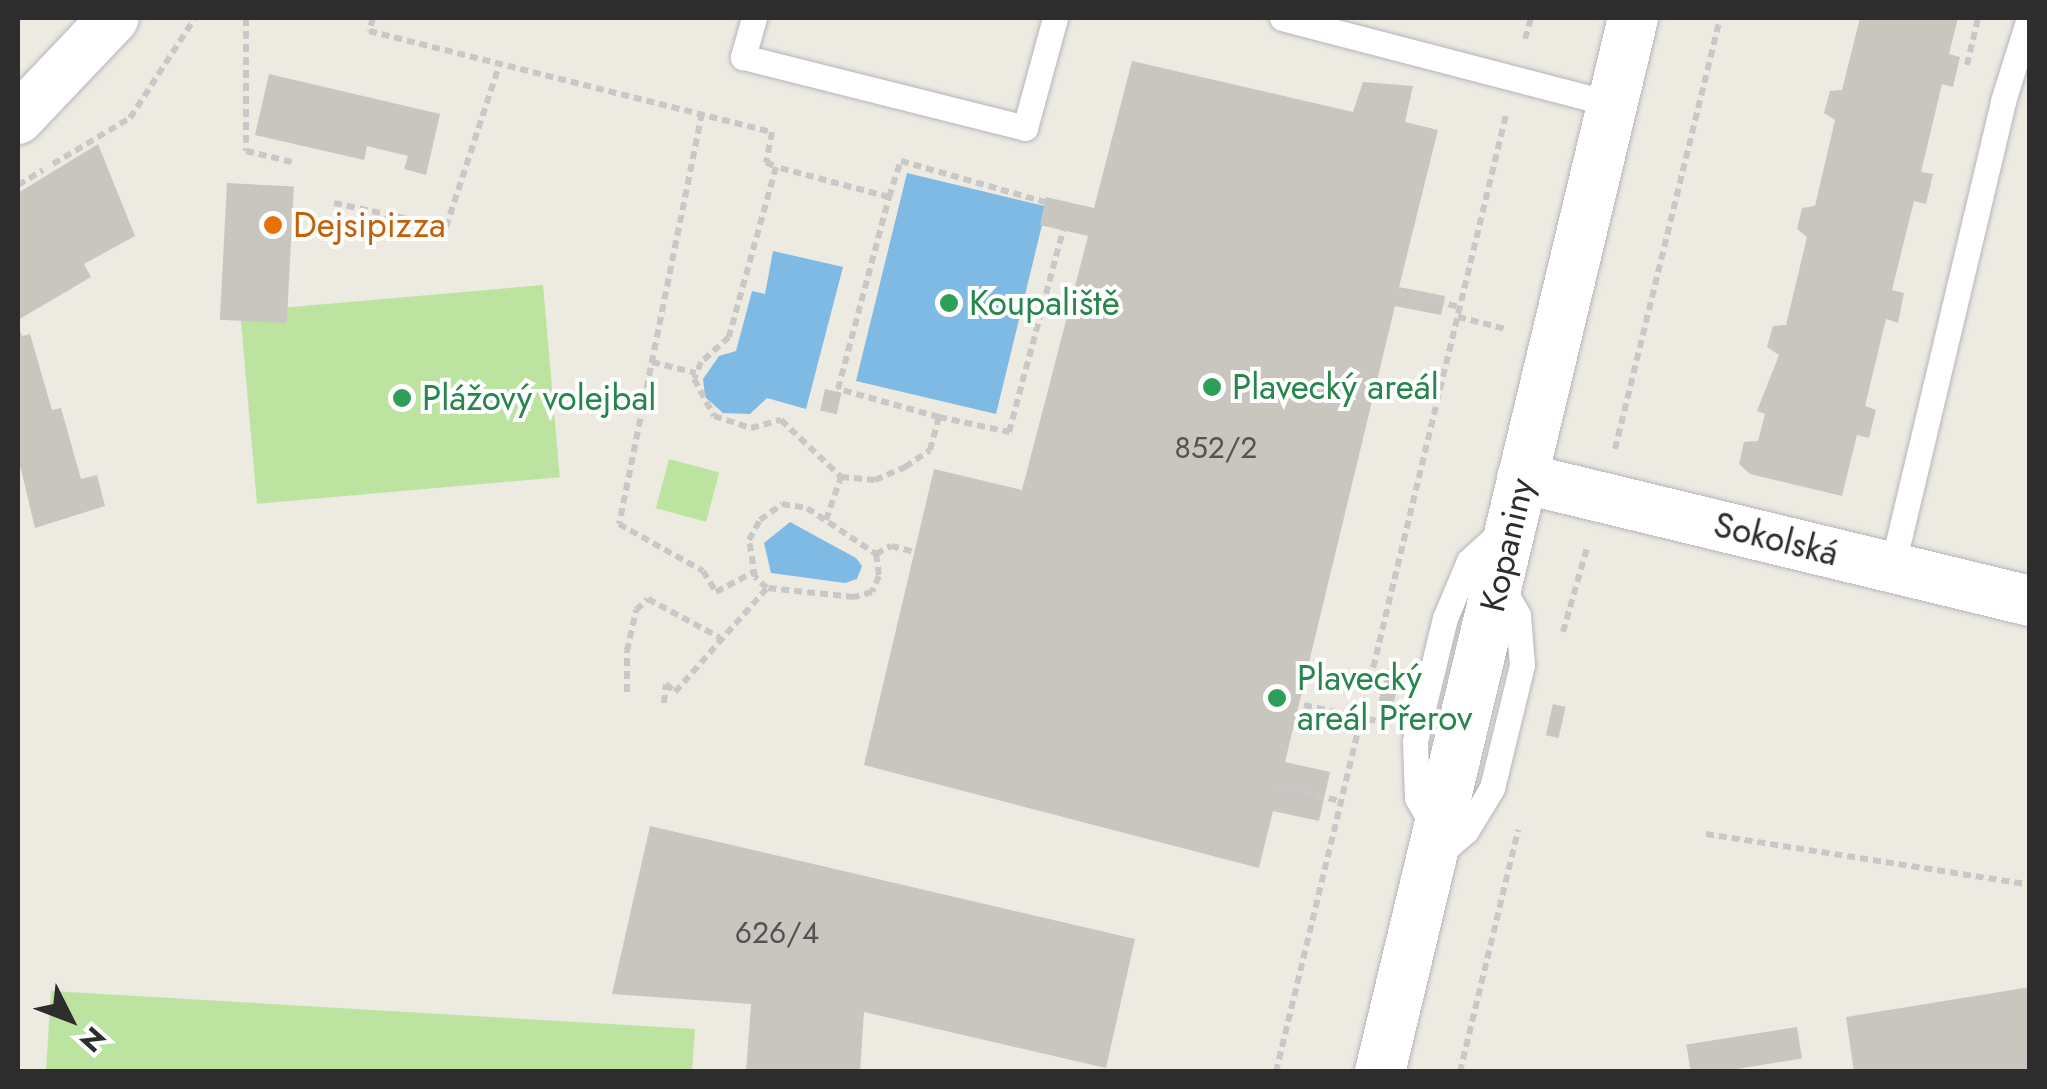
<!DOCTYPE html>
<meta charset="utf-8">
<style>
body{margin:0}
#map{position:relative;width:2047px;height:1089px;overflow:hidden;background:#edeae1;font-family:Jost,sans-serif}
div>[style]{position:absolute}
.pitch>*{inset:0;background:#bde3a1;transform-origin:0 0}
.water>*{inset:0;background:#7fbae4}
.building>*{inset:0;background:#c9c6c0;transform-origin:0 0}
.path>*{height:6px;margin-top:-3px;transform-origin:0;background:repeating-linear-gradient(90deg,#c8c8c8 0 8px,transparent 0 13px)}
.roads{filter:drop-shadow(0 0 2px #b4b5bf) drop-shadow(0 0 2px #b4b5bf)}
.lane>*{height:25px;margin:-12.5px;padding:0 12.5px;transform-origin:12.5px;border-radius:12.5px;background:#fff}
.street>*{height:50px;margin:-25px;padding:0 25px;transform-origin:25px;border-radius:25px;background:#fff}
.dots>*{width:28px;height:28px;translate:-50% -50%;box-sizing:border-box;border:5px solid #fff;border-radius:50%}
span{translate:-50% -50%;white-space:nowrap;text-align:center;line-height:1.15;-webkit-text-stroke:8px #fff;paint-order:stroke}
.number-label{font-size:30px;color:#545352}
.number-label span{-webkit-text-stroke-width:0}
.food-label{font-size:35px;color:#c56008}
.left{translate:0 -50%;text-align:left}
.leisure-label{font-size:35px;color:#27864d}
.street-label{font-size:35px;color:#2d2d2d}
.frame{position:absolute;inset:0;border:20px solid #2d2d2d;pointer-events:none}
.north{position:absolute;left:20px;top:969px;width:100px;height:100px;-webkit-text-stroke:8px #fff;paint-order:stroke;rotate:132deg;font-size:28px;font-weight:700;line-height:40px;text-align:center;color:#2d2d2d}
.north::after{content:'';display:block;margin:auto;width:35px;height:45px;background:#2d2d2d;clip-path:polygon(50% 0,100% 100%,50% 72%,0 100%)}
</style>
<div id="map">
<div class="pitch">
<i style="left:543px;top:285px;width:193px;height:304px;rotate:85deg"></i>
<i style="left:669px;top:459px;width:52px;height:51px;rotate:15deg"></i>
<i style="clip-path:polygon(51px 991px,695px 1029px,692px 1071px,46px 1071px)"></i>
</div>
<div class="water">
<i style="clip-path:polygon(907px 173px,1069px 212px,1043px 221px,996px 414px,856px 381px)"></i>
<i style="clip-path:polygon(773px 251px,843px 267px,806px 409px,767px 398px,750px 414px,723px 413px,705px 397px,703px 379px,719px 356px,736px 351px,752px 291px,765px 294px)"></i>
<i style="clip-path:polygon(790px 522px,856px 558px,862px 566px,857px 579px,845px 583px,771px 573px,764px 543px)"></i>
</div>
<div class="building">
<i style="clip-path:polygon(1860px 18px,1958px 18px,1949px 54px,1960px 57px,1953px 87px,1942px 84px,1921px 172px,1933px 174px,1926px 204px,1914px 201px,1892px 290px,1904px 293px,1898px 323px,1886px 319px,1865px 406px,1876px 410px,1869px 438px,1857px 435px,1842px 496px,1750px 474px,1739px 464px,1744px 442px,1758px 441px,1765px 414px,1757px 411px,1779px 355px,1767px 347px,1773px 326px,1786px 325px,1807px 237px,1797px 229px,1802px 208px,1815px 206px,1835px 120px,1824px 113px,1830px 91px,1842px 90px)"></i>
<i style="clip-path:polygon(1132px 61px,1353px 112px,1363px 82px,1413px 86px,1405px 122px,1438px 130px,1399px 287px,1445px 296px,1441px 315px,1395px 306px,1285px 762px,1330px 772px,1319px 821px,1273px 811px,1259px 868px,864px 765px,934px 469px,1022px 490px,1088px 236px,1040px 225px,1046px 197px,1094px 208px)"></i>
<i style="clip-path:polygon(269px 74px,440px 114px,426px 175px,404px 169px,408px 156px,367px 146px,364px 160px,255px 135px)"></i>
<i style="clip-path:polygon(98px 144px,135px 236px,84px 264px,91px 277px,18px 320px,18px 193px)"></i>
<i style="left:227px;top:183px;width:67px;height:137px;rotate:3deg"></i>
<i style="clip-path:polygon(18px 326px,22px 336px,30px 334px,52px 410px,61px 408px,81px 479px,97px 475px,105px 506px,35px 528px,18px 457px)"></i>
<i style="left:825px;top:389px;width:17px;height:22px;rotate:13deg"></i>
<i style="left:1388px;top:668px;width:15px;height:35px;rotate:16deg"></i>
<i style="left:1553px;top:704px;width:13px;height:32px;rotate:13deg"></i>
<i style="clip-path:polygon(650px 826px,1135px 939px,1106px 1068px,864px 1012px,860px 1072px,746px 1072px,751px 1004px,612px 994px)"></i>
<i style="clip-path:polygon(2030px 987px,2030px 1072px,1854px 1072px,1846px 1017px)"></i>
<i style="left:1797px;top:1027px;width:32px;height:112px;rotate:81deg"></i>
</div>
<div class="path">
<i style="left:246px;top:18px;width:133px;rotate:90deg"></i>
<i style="left:246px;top:151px;width:51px;rotate:13.5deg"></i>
<i style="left:373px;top:18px;width:14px;rotate:107deg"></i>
<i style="left:369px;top:31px;width:415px;rotate:14.1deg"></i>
<i style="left:772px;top:132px;width:31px;rotate:101deg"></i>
<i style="left:766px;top:162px;width:11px;rotate:27deg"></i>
<i style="left:1525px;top:39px;width:22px;rotate:-74deg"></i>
<i style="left:1967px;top:65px;width:48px;rotate:-76.8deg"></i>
<i style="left:702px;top:113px;width:419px;rotate:101.4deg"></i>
<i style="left:619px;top:524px;width:96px;rotate:29.2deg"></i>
<i style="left:703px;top:571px;width:25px;rotate:58deg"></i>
<i style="left:716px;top:592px;width:41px;rotate:-27.8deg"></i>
<i style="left:53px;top:164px;width:90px;rotate:-30.9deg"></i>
<i style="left:130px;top:118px;width:119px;rotate:-57deg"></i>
<i style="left:18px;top:185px;width:29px;rotate:-31deg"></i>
<i style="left:889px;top:197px;width:38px;rotate:-72deg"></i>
<i style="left:901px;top:161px;width:150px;rotate:15.9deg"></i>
<i style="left:334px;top:203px;width:115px;rotate:12.1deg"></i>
<i style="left:446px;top:227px;width:173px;rotate:-71.8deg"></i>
<i style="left:1398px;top:293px;width:64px;rotate:12.7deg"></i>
<i style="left:1458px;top:317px;width:49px;rotate:14deg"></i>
<i style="left:652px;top:362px;width:45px;rotate:14deg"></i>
<i style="left:939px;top:417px;width:105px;rotate:-164.5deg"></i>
<i style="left:838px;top:389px;width:199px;rotate:-75.1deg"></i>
<i style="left:889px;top:197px;width:117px;rotate:-165.1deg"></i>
<i style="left:776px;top:167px;width:176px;rotate:105.5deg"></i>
<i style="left:729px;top:337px;width:38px;rotate:138deg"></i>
<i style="left:701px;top:362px;width:18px;rotate:112deg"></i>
<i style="left:694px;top:379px;width:42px;rotate:61.6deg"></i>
<i style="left:714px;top:416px;width:39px;rotate:18deg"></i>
<i style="left:751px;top:428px;width:31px;rotate:-15deg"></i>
<i style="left:781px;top:420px;width:83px;rotate:43.5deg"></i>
<i style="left:841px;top:477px;width:34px;rotate:5deg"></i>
<i style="left:875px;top:480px;width:33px;rotate:-23deg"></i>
<i style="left:905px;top:467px;width:30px;rotate:-34deg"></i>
<i style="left:930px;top:450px;width:34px;rotate:-75deg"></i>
<i style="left:939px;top:417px;width:72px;rotate:12.1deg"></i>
<i style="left:1009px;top:432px;width:209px;rotate:-75deg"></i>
<i style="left:1615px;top:449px;width:444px;rotate:-76.3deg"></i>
<i style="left:782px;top:504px;width:25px;rotate:9deg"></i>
<i style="left:807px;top:508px;width:83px;rotate:33.7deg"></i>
<i style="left:876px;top:554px;width:22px;rotate:82deg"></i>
<i style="left:879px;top:576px;width:17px;rotate:114deg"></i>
<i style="left:872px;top:592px;width:19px;rotate:164deg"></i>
<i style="left:854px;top:597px;width:87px;rotate:-174.1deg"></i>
<i style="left:767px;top:588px;width:16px;rotate:-137deg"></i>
<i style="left:755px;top:577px;width:37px;rotate:-99deg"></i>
<i style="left:749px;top:540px;width:23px;rotate:-61deg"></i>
<i style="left:760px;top:520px;width:27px;rotate:-36deg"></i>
<i style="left:826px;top:520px;width:46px;rotate:-70.8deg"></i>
<i style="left:876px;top:554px;width:17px;rotate:-28deg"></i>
<i style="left:891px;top:546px;width:25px;rotate:14deg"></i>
<i style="left:1563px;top:632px;width:87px;rotate:-74.1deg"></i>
<i style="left:627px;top:692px;width:41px;rotate:-90deg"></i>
<i style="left:627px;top:651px;width:42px;rotate:-77.6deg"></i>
<i style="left:636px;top:610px;width:16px;rotate:-43deg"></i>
<i style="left:648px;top:599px;width:81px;rotate:28.2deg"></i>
<i style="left:664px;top:703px;width:19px;rotate:-84deg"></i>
<i style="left:666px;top:684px;width:12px;rotate:42deg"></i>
<i style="left:675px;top:692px;width:139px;rotate:-48.5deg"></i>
<i style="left:1304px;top:705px;width:79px;rotate:12.4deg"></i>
<i style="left:1278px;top:787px;width:65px;rotate:12.5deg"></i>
<i style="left:1706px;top:834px;width:328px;rotate:8.9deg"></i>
<i style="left:1276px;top:1072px;width:984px;rotate:-76.49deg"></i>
<i style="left:1460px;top:1072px;width:249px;rotate:-76.5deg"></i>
</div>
<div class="roads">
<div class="lane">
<i style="left:754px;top:18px;width:41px;rotate:105.8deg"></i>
<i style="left:743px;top:57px;width:291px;rotate:14.1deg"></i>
<i style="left:1025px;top:128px;width:114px;rotate:-74.7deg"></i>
<i style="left:1282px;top:18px;width:341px;rotate:14.6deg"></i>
<i style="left:1892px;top:568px;width:480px;rotate:-76.6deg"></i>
<i style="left:2003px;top:101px;width:87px;rotate:-72.6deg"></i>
<i style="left:1435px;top:830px;width:37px;rotate:-119deg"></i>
<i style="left:1417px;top:798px;width:57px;rotate:-92deg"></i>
<i style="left:1415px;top:741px;width:127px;rotate:-76.3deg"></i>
<i style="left:1445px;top:618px;width:62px;rotate:-67.2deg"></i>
<i style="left:1469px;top:561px;width:47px;rotate:-42.4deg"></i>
<i style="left:1437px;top:856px;width:38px;rotate:-41deg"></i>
<i style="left:1466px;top:831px;width:50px;rotate:-58.8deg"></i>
<i style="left:1492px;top:788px;width:127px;rotate:-76.3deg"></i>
<i style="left:1522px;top:665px;width:50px;rotate:-94.6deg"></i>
<i style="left:1518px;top:615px;width:34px;rotate:-120deg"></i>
</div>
<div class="street">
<i style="left:18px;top:119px;width:139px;rotate:-46.5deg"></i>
<i style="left:1522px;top:478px;width:523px;rotate:13.61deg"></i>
<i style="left:1380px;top:1072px;width:1084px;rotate:-76.5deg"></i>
</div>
</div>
<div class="dots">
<i style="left:273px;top:225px;background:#e8710a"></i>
<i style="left:949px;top:303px;background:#2e9e5b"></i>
<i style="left:1212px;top:387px;background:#2e9e5b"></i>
<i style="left:402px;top:398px;background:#2e9e5b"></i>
<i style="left:1277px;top:698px;background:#2e9e5b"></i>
</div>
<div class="number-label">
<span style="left:1216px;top:448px">852/2</span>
<span style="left:777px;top:933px">626/4</span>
</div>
<div class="food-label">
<span class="left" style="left:293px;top:225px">Dejsipizza</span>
</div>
<div class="leisure-label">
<span class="left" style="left:969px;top:303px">Koupaliště</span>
<span class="left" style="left:1232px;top:387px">Plavecký areál</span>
<span class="left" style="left:422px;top:398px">Plážový volejbal</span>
<span class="left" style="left:1297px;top:698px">Plavecký<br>areál Přerov</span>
</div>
<div class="street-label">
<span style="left:1776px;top:539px;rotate:14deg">Sokolská</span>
<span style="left:1507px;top:545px;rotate:-77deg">Kopaniny</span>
</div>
<div class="frame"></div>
<div class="north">N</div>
</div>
